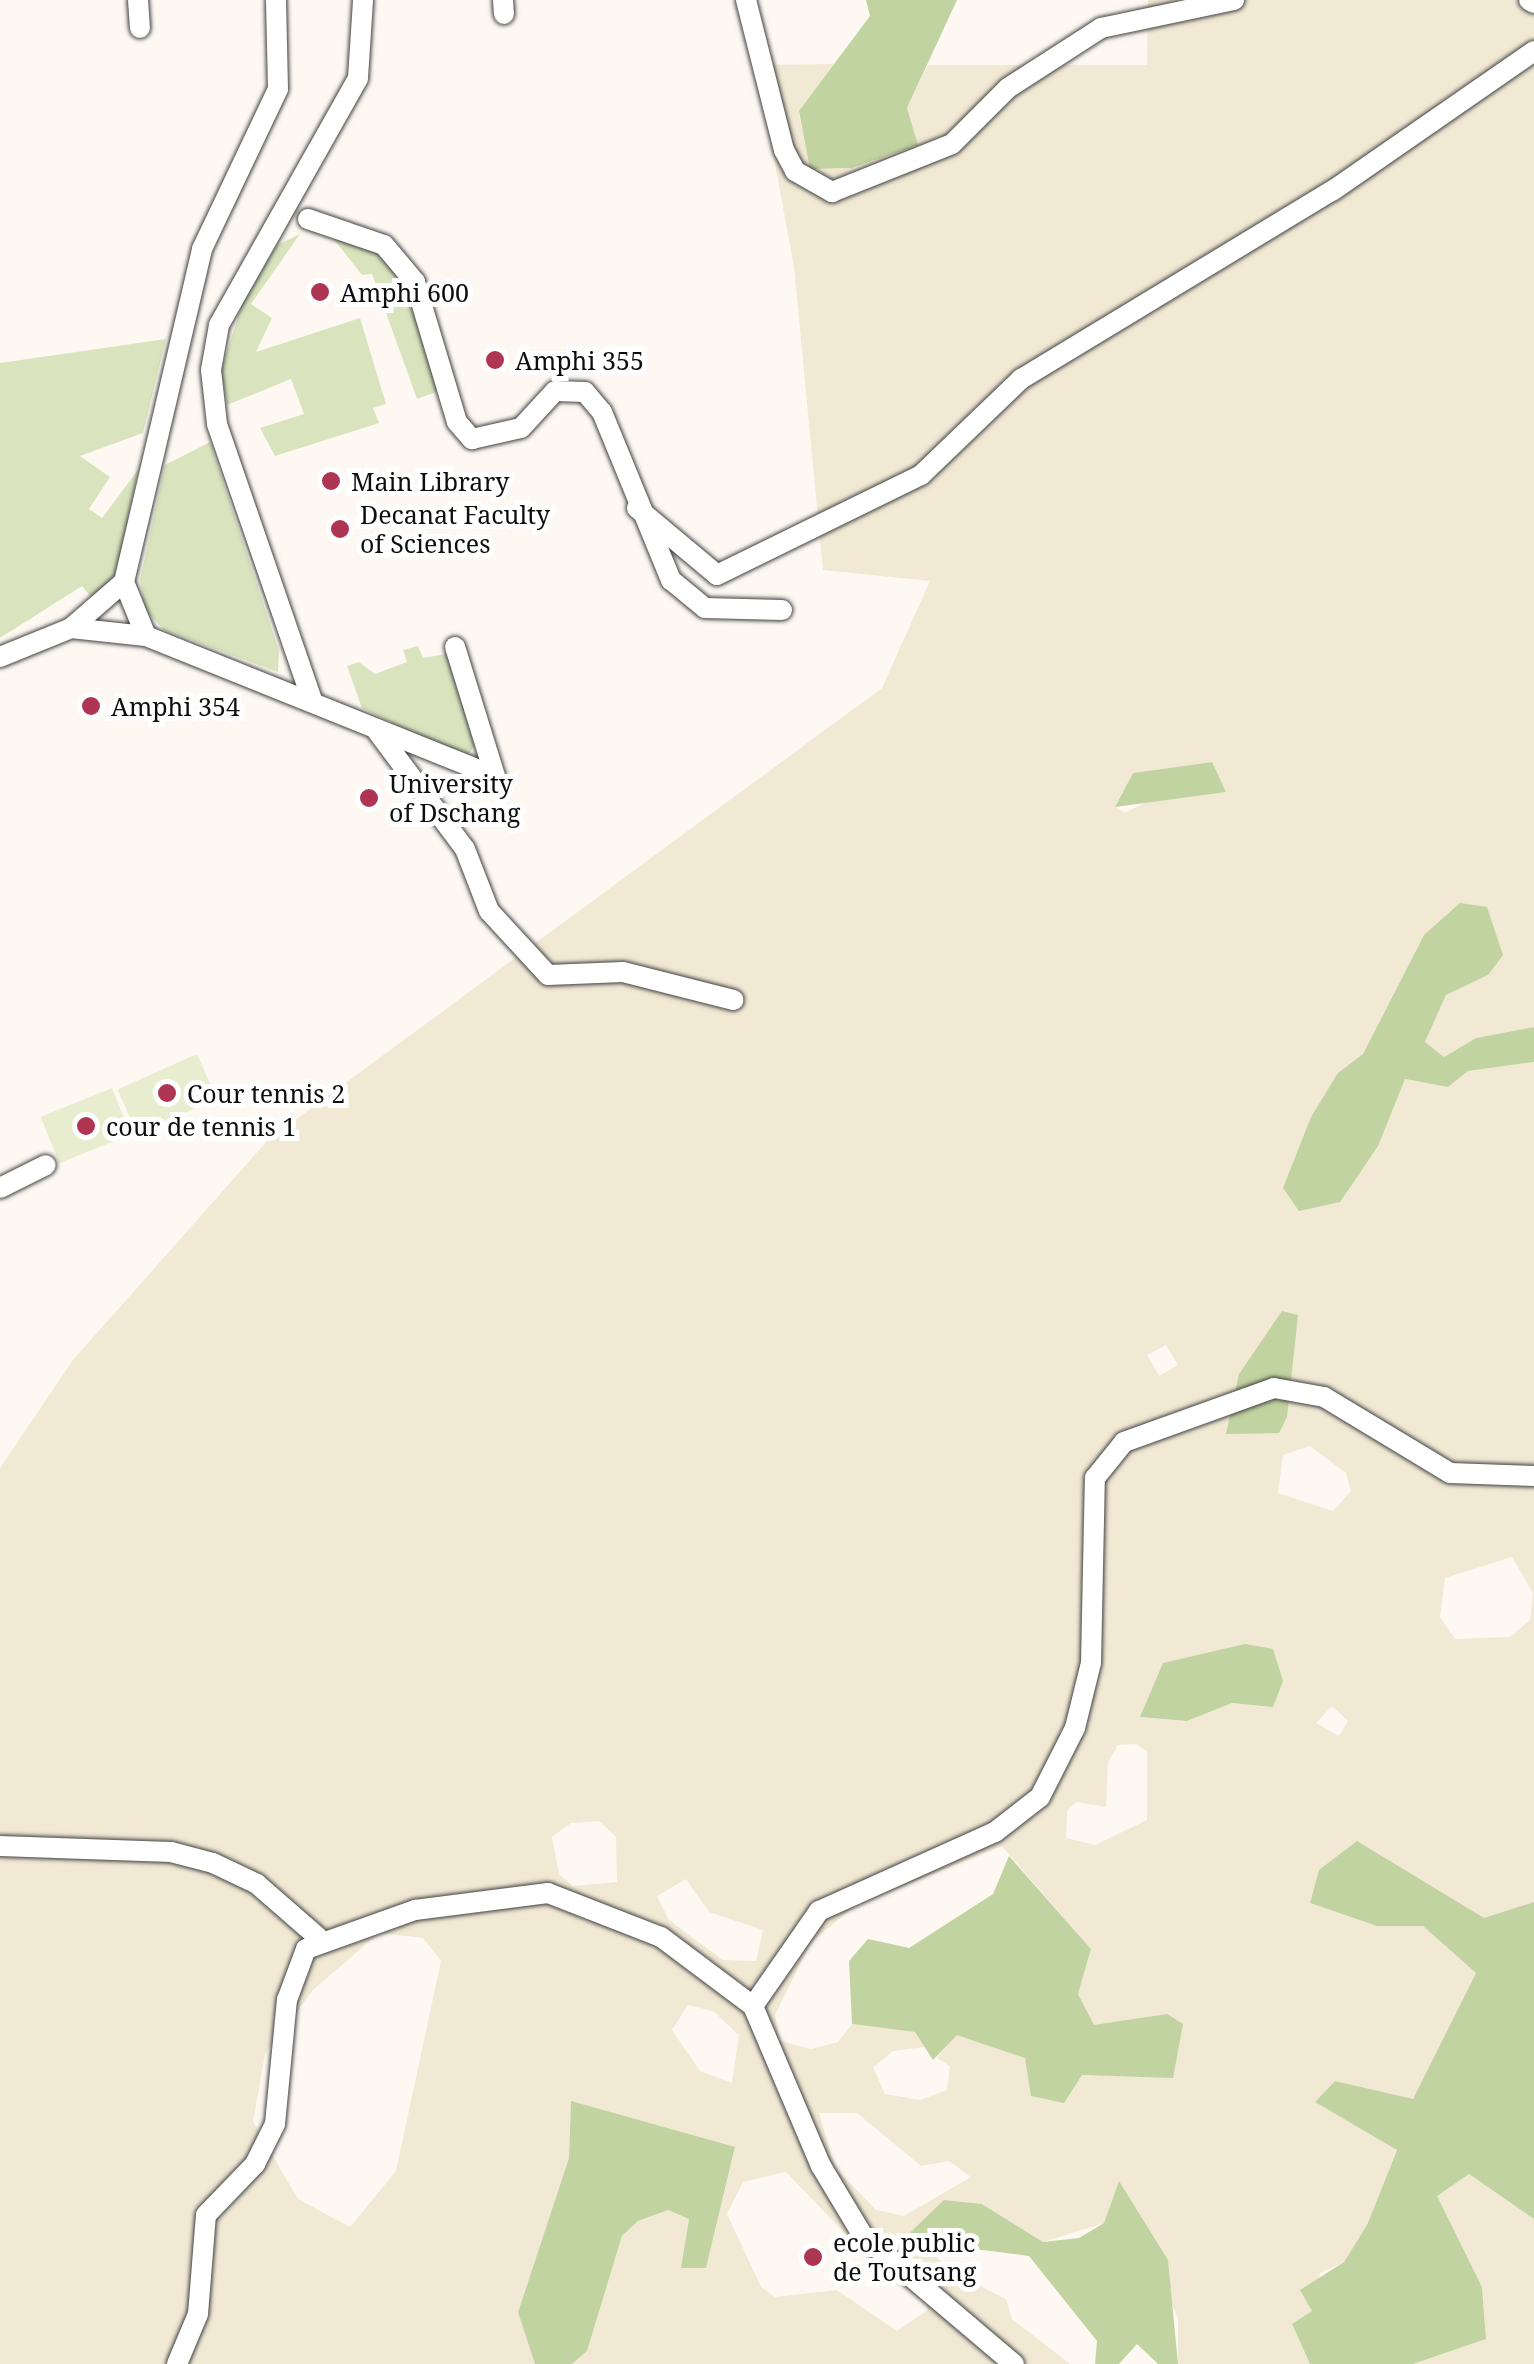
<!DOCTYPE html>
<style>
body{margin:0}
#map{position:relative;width:1534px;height:2364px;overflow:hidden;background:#fdf9f2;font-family:"Noto Serif",serif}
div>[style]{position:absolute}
.farmland>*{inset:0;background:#f1e9d4}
.green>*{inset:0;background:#d9e4be}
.forest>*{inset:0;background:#c1d3a0}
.pitch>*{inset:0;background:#e8edcf;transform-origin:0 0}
.roads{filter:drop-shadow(0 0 2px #414141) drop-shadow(0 0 2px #414141)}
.minor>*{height:20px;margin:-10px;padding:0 10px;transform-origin:10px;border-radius:10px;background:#fff}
.dots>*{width:28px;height:28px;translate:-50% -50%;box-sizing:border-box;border:5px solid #fff;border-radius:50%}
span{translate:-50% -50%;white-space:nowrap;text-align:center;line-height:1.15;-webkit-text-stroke:10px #fff;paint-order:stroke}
.poi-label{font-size:25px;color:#0e0e0e}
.left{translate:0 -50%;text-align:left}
</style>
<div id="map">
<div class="farmland">
<i style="clip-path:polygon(evenodd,1148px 0,1534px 0,1534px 1027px,1476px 1038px,1444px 1057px,1425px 1042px,1446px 995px,1488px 975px,1424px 935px,1363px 1054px,1338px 1073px,1393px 1105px,1405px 1079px,1448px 1087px,1468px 1071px,1534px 1062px,1534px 1902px,1484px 1919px,1452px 1900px,1319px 1870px,1310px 1903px,1377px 1926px,1423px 1926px,1476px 1973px,1413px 2100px,1335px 2081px,1315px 2102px,1397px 2149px,1367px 2225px,1344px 2262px,1320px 2273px,1312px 2312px,1292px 2325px,1310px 2364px,1178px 2364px,1178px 2318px,1119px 2182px,1104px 2223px,1043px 2242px,982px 2204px,944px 2200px,902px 2261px,927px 2243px,947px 2270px,1006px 2299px,1012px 2319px,1070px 2364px,572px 2364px,587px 2351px,622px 2236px,638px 2221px,668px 2210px,689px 2219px,682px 2268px,706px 2268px,735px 2148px,571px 2102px,569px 2158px,518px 2311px,535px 2364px,0 2364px,0 1468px,73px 1360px,268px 1140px,882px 688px,930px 581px,823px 570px,794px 267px,757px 65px,834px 64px,799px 112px,810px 169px,852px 168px,918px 145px,907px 108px,928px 65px,1147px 65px,1148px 0,1211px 762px,1226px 792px,1153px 799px,1124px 813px,1115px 806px,1133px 773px,1211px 762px,1148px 0,1166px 1345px,1178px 1365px,1159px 1376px,1147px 1355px,1166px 1345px,1148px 0,1310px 1446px,1346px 1473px,1351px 1491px,1333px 1511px,1278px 1493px,1283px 1455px,1310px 1446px,1148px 0,1512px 1557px,1533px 1593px,1530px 1620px,1510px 1637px,1455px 1639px,1440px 1617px,1445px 1578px,1512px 1557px,1148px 0,1283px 1680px,1273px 1707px,1232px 1703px,1187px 1721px,1140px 1717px,1283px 1680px,1148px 0,1332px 1706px,1348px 1721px,1339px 1736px,1316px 1723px,1332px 1706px,1148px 0,1136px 1744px,1147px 1751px,1147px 1820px,1095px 1845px,1066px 1838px,1067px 1811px,1076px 1802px,1106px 1807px,1108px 1762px,1118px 1745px,1136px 1744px,1148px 0,599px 1821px,616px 1837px,617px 1882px,573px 1886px,559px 1874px,552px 1837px,571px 1823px,599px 1821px,1148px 0,1002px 1846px,1091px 1949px,1078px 1994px,1094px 2026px,1167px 2014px,1173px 2077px,1082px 2075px,956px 2034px,937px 2058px,950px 2066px,947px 2090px,920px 2100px,885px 2094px,873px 2067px,893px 2051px,925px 2047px,915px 2032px,852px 2024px,838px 2042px,811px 2049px,780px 2041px,775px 2015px,811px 1942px,856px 1905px,1002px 1846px,1148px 0,686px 1879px,709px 1912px,763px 1930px,756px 1961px,723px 1960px,669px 1920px,657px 1896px,686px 1879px,1148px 0,379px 1933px,423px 1938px,441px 1961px,396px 2171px,350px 2227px,298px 2199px,253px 2122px,265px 2054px,313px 1990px,379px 1933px,1148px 0,688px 2005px,713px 2011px,739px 2035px,732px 2083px,700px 2071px,672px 2030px,688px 2005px,1148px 0,819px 2113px,857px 2113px,921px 2166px,949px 2161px,971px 2177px,904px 2216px,876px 2210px,835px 2167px,819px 2113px,1148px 0,786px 2172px,892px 2282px,924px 2296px,928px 2310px,897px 2331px,837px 2290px,775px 2297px,761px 2287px,727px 2214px,743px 2182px,786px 2172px)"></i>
<i style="clip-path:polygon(1469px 2174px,1534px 2219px,1534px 2364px,1413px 2364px,1486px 2339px,1482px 2287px,1436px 2196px)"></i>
</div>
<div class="green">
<i style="clip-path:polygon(329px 233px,364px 243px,395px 270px,415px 298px,441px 390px,417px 399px,372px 274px,362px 275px)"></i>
<i style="clip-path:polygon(300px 234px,251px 304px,272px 318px,256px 352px,360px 318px,386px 404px,373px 408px,379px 423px,275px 456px,260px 428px,304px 414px,291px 379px,227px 405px,221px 371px,242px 304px,277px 245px)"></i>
<i style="clip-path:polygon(166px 339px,143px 433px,80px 456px,110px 477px,89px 509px,102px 518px,138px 470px,115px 584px,95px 602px,82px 586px,0 638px,0 363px)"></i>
<i style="clip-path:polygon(210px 442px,279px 651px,278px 672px,164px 630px,145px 610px,140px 580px,165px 465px)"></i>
<i style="clip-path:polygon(418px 646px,423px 658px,446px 654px,476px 743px,466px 758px,362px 708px,347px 666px,359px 662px,375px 674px,407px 662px,403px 650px)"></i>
</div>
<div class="forest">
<i style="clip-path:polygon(866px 0,957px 0,907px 108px,918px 145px,852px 168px,810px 169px,799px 111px,870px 16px)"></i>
<i style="clip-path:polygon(1212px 762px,1226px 792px,1115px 807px,1133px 773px)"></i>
<i style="clip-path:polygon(1460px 903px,1487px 907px,1503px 955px,1488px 975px,1446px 995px,1425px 1042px,1444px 1057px,1476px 1038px,1534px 1027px,1534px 1062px,1468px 1071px,1448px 1087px,1405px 1079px,1378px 1146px,1340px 1202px,1299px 1211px,1283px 1188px,1311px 1117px,1338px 1073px,1363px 1054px,1424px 935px)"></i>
<i style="clip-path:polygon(1282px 1311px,1298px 1315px,1287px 1417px,1279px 1433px,1226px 1434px,1239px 1374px)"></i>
<i style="clip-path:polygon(1245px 1644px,1273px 1649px,1283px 1681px,1273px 1707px,1232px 1703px,1187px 1721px,1140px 1717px,1163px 1663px)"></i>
<i style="clip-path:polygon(1357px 1841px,1484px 1918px,1534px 1902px,1534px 2219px,1469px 2174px,1437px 2196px,1482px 2287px,1486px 2339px,1413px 2364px,1310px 2364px,1292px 2324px,1312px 2311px,1300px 2290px,1344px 2262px,1367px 2225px,1397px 2150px,1315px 2102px,1335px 2081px,1413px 2099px,1476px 1973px,1423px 1926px,1377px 1926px,1310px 1903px,1319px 1870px)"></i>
<i style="clip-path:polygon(1009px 1856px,1091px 1949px,1078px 1994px,1094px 2025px,1167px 2014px,1183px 2024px,1173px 2078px,1082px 2075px,1064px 2103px,1031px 2096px,1025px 2058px,957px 2035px,933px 2060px,915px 2032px,852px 2024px,849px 1961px,868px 1939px,909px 1948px,993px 1894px)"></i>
<i style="clip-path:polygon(571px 2101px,735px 2147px,706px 2268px,681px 2268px,689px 2219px,668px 2210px,638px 2221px,622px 2236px,587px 2351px,572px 2364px,535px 2364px,518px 2312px,569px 2158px)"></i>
<i style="clip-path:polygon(1119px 2181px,1168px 2260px,1178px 2364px,1158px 2364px,1137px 2344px,1119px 2364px,1095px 2364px,1097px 2341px,1029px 2256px,927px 2243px,901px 2262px,894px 2248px,944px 2200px,982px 2204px,1043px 2242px,1079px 2238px,1104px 2223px)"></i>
</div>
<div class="pitch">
<i style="left:197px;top:1054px;width:49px;height:87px;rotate:66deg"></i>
<i style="left:112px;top:1088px;width:50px;height:77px;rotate:68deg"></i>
</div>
<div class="roads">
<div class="minor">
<i style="left:138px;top:0;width:28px;rotate:86deg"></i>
<i style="left:503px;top:0;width:14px;rotate:86deg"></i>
<i style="left:746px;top:0;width:155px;rotate:75.8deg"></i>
<i style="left:784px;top:150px;width:24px;rotate:62deg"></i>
<i style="left:795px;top:171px;width:43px;rotate:29.6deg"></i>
<i style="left:832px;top:192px;width:129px;rotate:-21.8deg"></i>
<i style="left:952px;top:144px;width:79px;rotate:-45deg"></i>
<i style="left:1008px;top:88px;width:111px;rotate:-32.8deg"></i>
<i style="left:1101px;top:28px;width:136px;rotate:-11.9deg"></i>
<i style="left:1529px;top:0;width:6px;rotate:31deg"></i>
<i style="left:308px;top:219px;width:80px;rotate:18.9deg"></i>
<i style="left:384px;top:245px;width:48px;rotate:50deg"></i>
<i style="left:415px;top:282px;width:146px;rotate:73.3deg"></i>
<i style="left:457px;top:422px;width:23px;rotate:49deg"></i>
<i style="left:472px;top:439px;width:50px;rotate:-12.7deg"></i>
<i style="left:521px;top:428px;width:50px;rotate:-47.4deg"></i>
<i style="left:555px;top:391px;width:30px;rotate:2deg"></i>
<i style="left:585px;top:392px;width:26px;rotate:50deg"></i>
<i style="left:602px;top:412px;width:182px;rotate:67.7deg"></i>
<i style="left:671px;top:580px;width:44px;rotate:39.5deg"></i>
<i style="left:705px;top:608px;width:77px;rotate:1.5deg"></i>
<i style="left:637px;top:508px;width:104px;rotate:39.9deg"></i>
<i style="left:717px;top:575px;width:227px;rotate:-26.1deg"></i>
<i style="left:921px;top:475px;width:139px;rotate:-43.8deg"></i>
<i style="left:1021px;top:379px;width:363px;rotate:-31.2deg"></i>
<i style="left:1332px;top:191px;width:246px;rotate:-34.7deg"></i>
<i style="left:124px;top:582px;width:58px;rotate:67.8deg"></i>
<i style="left:71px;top:628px;width:70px;rotate:-41deg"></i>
<i style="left:124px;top:582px;width:342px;rotate:-76.8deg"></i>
<i style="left:202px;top:249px;width:177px;rotate:-64.6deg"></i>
<i style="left:278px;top:89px;width:89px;rotate:-91.3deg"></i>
<i style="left:0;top:657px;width:77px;rotate:-22.2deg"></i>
<i style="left:71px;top:628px;width:75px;rotate:6.1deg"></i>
<i style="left:146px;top:636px;width:376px;rotate:21.9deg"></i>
<i style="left:495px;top:776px;width:135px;rotate:-107.2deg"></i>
<i style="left:312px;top:700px;width:292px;rotate:-109deg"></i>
<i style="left:217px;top:424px;width:54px;rotate:-96.3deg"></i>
<i style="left:211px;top:370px;width:46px;rotate:-79.9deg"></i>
<i style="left:219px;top:325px;width:283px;rotate:-60.6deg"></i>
<i style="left:358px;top:78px;width:78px;rotate:-86.3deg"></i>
<i style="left:377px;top:731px;width:147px;rotate:53.3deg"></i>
<i style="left:465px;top:849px;width:66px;rotate:68.8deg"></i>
<i style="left:489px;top:911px;width:87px;rotate:47.3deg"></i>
<i style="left:548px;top:975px;width:75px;rotate:-2.3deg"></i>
<i style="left:623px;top:972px;width:114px;rotate:14.2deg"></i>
<i style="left:0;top:1188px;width:51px;rotate:-26.6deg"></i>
<i style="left:0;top:1846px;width:171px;rotate:2deg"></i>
<i style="left:171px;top:1852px;width:43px;rotate:14.7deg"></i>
<i style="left:213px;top:1863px;width:49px;rotate:25.5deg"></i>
<i style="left:257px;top:1884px;width:82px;rotate:41.1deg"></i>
<i style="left:753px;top:2006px;width:116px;rotate:-55.2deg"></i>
<i style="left:819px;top:1911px;width:193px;rotate:-24.2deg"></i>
<i style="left:995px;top:1832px;width:57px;rotate:-37.9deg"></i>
<i style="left:1040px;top:1797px;width:77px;rotate:-63.1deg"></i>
<i style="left:1075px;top:1728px;width:67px;rotate:-76.2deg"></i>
<i style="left:1091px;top:1663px;width:185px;rotate:-88.8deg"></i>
<i style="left:1095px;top:1478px;width:46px;rotate:-51.1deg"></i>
<i style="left:1124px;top:1442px;width:159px;rotate:-19.8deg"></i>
<i style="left:1274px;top:1388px;width:51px;rotate:10.2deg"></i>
<i style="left:1324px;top:1397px;width:147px;rotate:31.1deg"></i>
<i style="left:1450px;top:1473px;width:84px;rotate:2deg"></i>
<i style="left:177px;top:2364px;width:54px;rotate:-67.2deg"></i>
<i style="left:198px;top:2314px;width:99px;rotate:-85.4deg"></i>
<i style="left:206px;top:2215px;width:71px;rotate:-46.1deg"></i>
<i style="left:255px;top:2164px;width:45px;rotate:-63.4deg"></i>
<i style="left:275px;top:2124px;width:125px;rotate:-84.5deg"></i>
<i style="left:287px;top:2000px;width:54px;rotate:-69.6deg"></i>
<i style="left:306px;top:1949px;width:116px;rotate:-19.7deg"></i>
<i style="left:415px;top:1910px;width:134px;rotate:-7.3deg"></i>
<i style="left:548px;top:1893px;width:121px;rotate:21.3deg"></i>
<i style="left:661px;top:1937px;width:115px;rotate:36.9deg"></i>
<i style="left:753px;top:2006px;width:174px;rotate:67deg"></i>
<i style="left:821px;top:2166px;width:82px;rotate:59deg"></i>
<i style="left:863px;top:2236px;width:198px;rotate:40.3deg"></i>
</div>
</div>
<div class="dots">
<i style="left:320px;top:292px;background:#af3653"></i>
<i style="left:495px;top:360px;background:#af3653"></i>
<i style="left:331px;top:481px;background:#af3653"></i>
<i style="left:340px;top:529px;background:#af3653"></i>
<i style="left:91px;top:706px;background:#af3653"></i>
<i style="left:369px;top:798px;background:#af3653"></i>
<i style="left:167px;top:1093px;background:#af3653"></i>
<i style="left:86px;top:1126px;background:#af3653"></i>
<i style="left:813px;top:2257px;background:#af3653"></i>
</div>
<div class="poi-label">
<span class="left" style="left:340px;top:292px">Amphi 600</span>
<span class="left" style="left:515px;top:360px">Amphi 355</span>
<span class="left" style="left:351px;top:481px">Main Library</span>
<span class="left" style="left:360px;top:529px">Decanat Faculty<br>of Sciences</span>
<span class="left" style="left:111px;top:706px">Amphi 354</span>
<span class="left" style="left:389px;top:798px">University<br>of Dschang</span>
<span class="left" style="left:187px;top:1093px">Cour tennis 2</span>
<span class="left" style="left:106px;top:1126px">cour de tennis 1</span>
<span class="left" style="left:833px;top:2257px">ecole public<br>de Toutsang</span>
</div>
</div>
